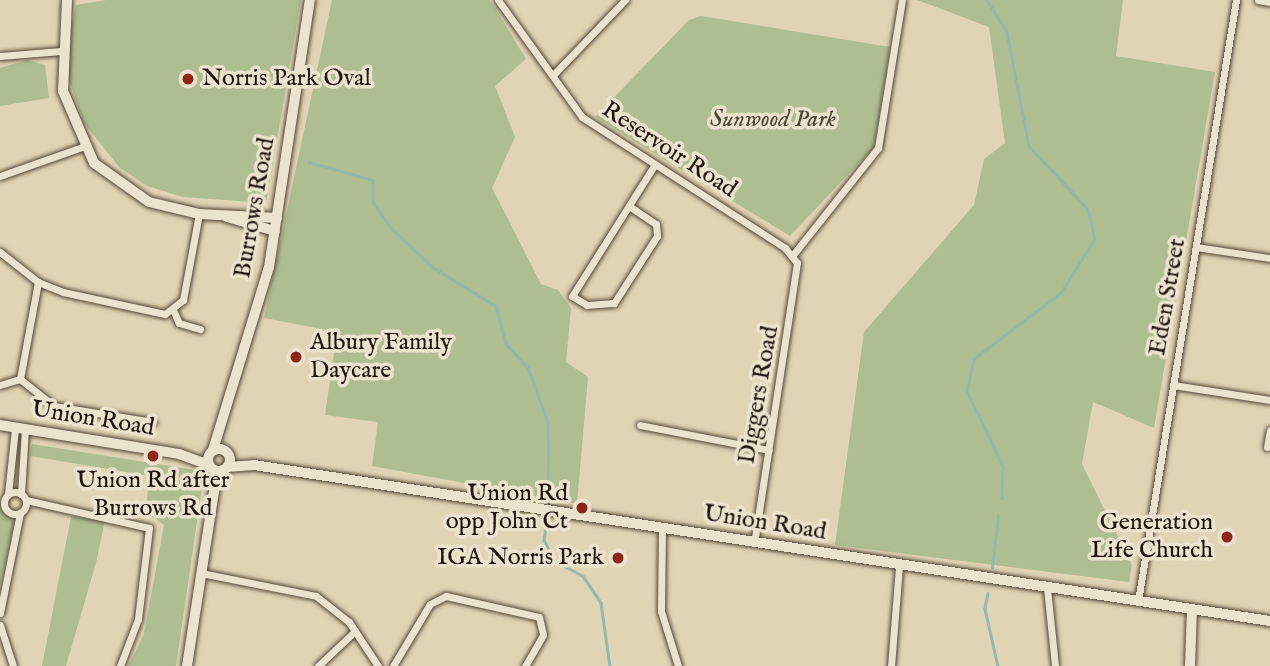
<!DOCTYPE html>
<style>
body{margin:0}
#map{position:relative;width:1270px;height:666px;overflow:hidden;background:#e1d4b5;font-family:"IM FELL English",serif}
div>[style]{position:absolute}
.green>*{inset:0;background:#aebe91}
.stream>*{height:2.5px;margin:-1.25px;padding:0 1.25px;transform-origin:1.25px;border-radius:1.25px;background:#94b8ad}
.roads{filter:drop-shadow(0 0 2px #514537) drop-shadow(0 0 2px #514537)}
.street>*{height:7px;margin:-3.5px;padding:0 3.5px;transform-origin:3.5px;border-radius:3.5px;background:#ece3cf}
.street>.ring{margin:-3.5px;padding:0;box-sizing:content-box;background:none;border:7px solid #ece3cf;border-radius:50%}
.secondary>*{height:10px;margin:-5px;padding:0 5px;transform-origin:5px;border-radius:5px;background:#ece3cf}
.secondary>.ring{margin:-5px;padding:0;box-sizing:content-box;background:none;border:10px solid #ece3cf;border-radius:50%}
.dots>*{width:19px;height:19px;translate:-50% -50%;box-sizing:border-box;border:4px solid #ece3cf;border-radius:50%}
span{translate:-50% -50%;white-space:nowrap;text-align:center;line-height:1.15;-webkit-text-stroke:7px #ece3cf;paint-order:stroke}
.poi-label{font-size:24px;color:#21150d}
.left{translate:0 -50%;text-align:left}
.right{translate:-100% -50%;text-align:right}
.park-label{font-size:24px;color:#4b4835;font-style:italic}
.street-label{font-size:24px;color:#21150d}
</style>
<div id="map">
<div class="green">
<i style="clip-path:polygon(106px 0,301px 0,266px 203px,183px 197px,147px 186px,119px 167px,84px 123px,67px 74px,71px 30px,76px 5px)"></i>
<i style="clip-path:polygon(332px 0,490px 0,526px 59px,495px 86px,515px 137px,492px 188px,541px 284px,558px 290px,571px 308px,566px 362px,588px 377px,577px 504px,372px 466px,378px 422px,325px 415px,337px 332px,264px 318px)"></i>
<i style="clip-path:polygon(917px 0,1123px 0,1116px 56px,1215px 72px,1154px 428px,1093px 402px,1082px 464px,1132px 565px,1129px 582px,835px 545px,864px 332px,974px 205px,984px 159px,1005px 143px,989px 27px)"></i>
<i style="clip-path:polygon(701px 16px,890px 47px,874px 147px,790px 236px,595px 117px,689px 20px)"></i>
<i style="clip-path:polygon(27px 60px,45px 65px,49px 98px,0 106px,0 68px)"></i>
<i style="clip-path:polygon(32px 444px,195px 470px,203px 480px,176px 666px,128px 666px,144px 634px,164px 525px,145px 511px,150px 476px,30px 456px)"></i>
<i style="clip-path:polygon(0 502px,14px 522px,0 585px)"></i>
<i style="clip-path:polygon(71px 517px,105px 520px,96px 563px,66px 666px,42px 666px)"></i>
</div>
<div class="stream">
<i style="left:987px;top:0;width:38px;rotate:58deg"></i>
<i style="left:1007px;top:32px;width:116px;rotate:79.1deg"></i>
<i style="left:1029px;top:146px;width:86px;rotate:46.9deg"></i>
<i style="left:1088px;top:209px;width:31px;rotate:77deg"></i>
<i style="left:1095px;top:239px;width:64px;rotate:122.2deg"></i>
<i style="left:1061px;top:293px;width:109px;rotate:142.8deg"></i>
<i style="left:974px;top:359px;width:33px;rotate:102deg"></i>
<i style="left:967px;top:391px;width:83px;rotate:64.4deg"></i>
<i style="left:1003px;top:466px;width:32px;rotate:92deg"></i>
<i style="left:309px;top:162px;width:66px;rotate:15.7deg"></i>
<i style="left:373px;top:180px;width:22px;rotate:90deg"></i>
<i style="left:373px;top:202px;width:33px;rotate:55deg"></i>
<i style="left:392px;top:229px;width:57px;rotate:42.9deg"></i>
<i style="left:434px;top:268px;width:73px;rotate:31.5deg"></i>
<i style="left:496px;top:306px;width:39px;rotate:75deg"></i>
<i style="left:506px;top:344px;width:33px;rotate:47deg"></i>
<i style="left:528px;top:368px;width:58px;rotate:69.7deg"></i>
<i style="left:548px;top:422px;width:81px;rotate:89.3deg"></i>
<i style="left:547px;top:521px;width:19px;rotate:99deg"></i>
<i style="left:544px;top:540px;width:24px;rotate:62deg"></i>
<i style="left:555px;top:561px;width:32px;rotate:28deg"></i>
<i style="left:583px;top:576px;width:32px;rotate:56deg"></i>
<i style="left:601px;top:603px;width:64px;rotate:81.9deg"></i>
<i style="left:992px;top:568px;width:52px;rotate:-83.4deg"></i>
<i style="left:988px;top:593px;width:16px;rotate:101deg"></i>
<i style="left:985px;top:609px;width:58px;rotate:77.2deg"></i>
</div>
<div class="roads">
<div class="street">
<i style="left:498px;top:0;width:144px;rotate:54.3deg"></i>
<i style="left:582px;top:117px;width:242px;rotate:32.8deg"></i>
<i style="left:785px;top:248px;width:19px;rotate:51deg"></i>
<i style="left:797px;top:263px;width:283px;rotate:98.7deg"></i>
<i style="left:1258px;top:0;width:12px;rotate:9deg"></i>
<i style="left:0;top:56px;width:61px;rotate:-4.7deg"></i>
<i style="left:554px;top:74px;width:103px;rotate:-46.2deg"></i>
<i style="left:0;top:176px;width:87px;rotate:-19.5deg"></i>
<i style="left:629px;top:206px;width:32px;rotate:34deg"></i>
<i style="left:656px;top:224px;width:12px;rotate:85deg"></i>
<i style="left:657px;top:236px;width:80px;rotate:122.7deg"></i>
<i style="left:614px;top:303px;width:27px;rotate:176deg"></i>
<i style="left:587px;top:305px;width:17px;rotate:-149deg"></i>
<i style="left:572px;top:296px;width:154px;rotate:-57.8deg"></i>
<i style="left:1196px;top:247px;width:75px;rotate:8.5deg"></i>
<i style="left:0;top:252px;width:48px;rotate:38.3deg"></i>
<i style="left:38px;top:282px;width:27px;rotate:22deg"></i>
<i style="left:63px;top:292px;width:104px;rotate:12.2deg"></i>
<i style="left:165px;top:314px;width:23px;rotate:-38deg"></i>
<i style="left:183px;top:300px;width:87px;rotate:-79.5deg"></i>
<i style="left:792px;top:256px;width:138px;rotate:-51.5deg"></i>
<i style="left:878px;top:148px;width:150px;rotate:-80.8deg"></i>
<i style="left:38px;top:282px;width:99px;rotate:100.5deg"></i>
<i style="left:20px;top:379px;width:43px;rotate:38.5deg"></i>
<i style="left:54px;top:406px;width:100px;rotate:9.2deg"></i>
<i style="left:174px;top:312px;width:12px;rotate:66deg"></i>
<i style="left:179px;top:323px;width:22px;rotate:16deg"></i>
<i style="left:0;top:385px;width:21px;rotate:-17deg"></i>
<i style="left:1173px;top:385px;width:98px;rotate:8.8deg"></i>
<i style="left:640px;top:425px;width:131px;rotate:11deg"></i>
<i style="left:1267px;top:447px;width:17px;rotate:-80deg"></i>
<i class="ring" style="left:4px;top:492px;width:15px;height:15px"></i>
<i style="left:8px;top:494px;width:66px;rotate:-83.9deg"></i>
<i style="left:21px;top:494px;width:65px;rotate:-86.5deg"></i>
<i style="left:26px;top:500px;width:126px;rotate:12.8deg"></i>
<i style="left:149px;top:528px;width:92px;rotate:96.9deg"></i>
<i style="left:138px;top:619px;width:50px;rotate:111deg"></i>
<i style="left:662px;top:528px;width:83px;rotate:90.7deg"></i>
<i style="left:661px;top:611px;width:58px;rotate:72.8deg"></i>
<i style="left:201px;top:573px;width:117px;rotate:11.3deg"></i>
<i style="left:316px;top:596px;width:42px;rotate:38.2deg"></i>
<i style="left:349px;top:622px;width:53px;rotate:56.6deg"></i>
<i style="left:1047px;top:588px;width:78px;rotate:84.1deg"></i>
<i style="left:1138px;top:601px;width:609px;rotate:-80.74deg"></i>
<i style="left:0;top:613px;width:102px;rotate:-78.7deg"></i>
<i style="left:0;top:625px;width:43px;rotate:72.4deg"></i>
<i style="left:318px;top:666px;width:51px;rotate:-43.4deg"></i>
<i style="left:393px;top:666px;width:72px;rotate:-59.2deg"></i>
<i style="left:430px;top:604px;width:18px;rotate:-27deg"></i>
<i style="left:446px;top:596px;width:95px;rotate:12.7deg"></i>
<i style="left:539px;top:617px;width:18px;rotate:77deg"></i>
<i style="left:543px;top:635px;width:36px;rotate:120deg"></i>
<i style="left:891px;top:666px;width:100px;rotate:-85.4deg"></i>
</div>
<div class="secondary">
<i style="left:67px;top:0;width:91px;rotate:92.5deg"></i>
<i style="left:63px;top:91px;width:78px;rotate:66.7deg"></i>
<i style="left:94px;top:163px;width:67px;rotate:35.3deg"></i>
<i style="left:149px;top:202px;width:51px;rotate:13.5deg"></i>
<i style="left:199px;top:214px;width:78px;rotate:2.9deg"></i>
<i style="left:227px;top:217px;width:50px;rotate:16.3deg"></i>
<i style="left:0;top:425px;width:181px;rotate:9.2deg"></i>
<i style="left:179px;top:454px;width:32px;rotate:20deg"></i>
<i class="ring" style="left:208px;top:449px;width:12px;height:12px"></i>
<i style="left:213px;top:450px;width:191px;rotate:-73deg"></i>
<i style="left:269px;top:267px;width:270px;rotate:-81.3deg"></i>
<i style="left:227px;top:467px;width:27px;rotate:-4deg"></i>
<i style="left:254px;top:465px;width:1028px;rotate:8.73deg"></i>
<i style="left:187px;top:666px;width:177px;rotate:-81.2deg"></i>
<i style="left:214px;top:491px;width:23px;rotate:-67deg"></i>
<i style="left:1190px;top:666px;width:57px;rotate:-88deg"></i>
</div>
</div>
<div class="dots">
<i style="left:188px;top:79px;background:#8f2418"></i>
<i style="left:296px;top:357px;background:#8f2418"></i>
<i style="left:153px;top:456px;background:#8f2418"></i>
<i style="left:582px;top:508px;background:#8f2418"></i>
<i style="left:1227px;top:537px;background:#8f2418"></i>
<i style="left:618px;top:558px;background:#8f2418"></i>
</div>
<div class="poi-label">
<span class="left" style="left:202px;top:79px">Norris Park Oval</span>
<span class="left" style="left:310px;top:357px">Albury Family<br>Daycare</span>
<span style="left:153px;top:495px">Union Rd after<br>Burrows Rd</span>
<span class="right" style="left:568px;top:508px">Union Rd<br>opp John Ct</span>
<span class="right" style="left:1213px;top:537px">Generation<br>Life Church</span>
<span class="right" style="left:604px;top:558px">IGA Norris Park</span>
</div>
<div class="park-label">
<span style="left:773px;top:120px">Sunwood Park</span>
</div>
<div class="street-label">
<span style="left:669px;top:150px;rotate:33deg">Reservoir Road</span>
<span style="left:255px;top:208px;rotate:-80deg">Burrows Road</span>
<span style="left:1168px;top:297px;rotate:-80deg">Eden Street</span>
<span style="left:759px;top:395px;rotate:-80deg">Diggers Road</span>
<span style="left:93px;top:419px;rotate:9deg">Union Road</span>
<span style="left:765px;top:523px;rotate:9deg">Union Road</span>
</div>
</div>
